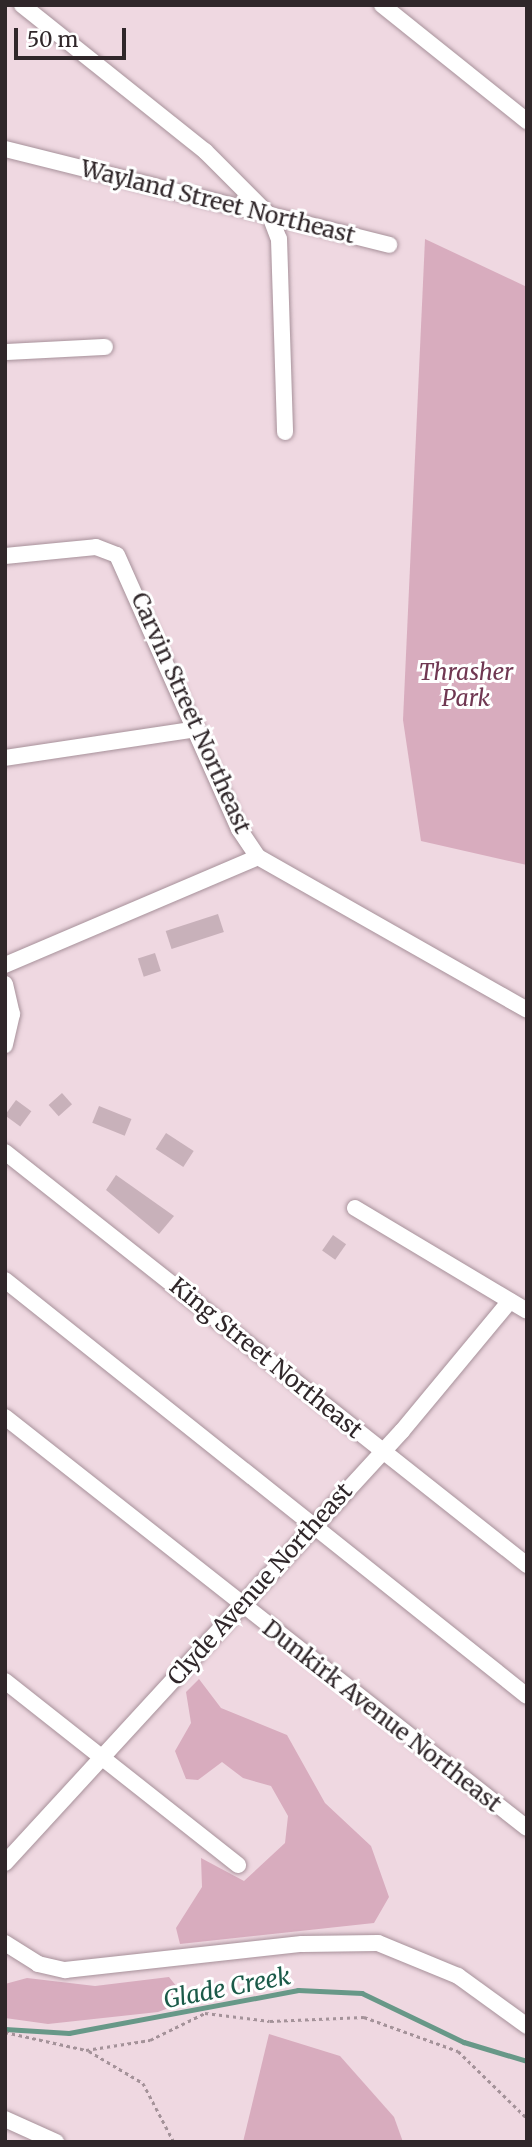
<!DOCTYPE html>
<style>
body{margin:0}
#map{position:relative;width:532px;height:2147px;overflow:hidden;background:#efd8e1;font-family:Merriweather,serif}
div>[style]{position:absolute}
.green>*{inset:0;background:#d8acbe}
.stream>*{height:4.5px;margin:-2.25px;padding:0 2.25px;transform-origin:2.25px;border-radius:2.25px;background:#689888}
.building>*{inset:0;background:#c8b1ba;transform-origin:0 0}
.path>*{height:2.5px;margin-top:-1.25px;transform-origin:0;background:repeating-linear-gradient(90deg,#a49299 0 3.5px,transparent 0 7px)}
.roads{filter:drop-shadow(0 0 2px #a7919a) drop-shadow(0 0 2px #a7919a)}
.minor>*{height:16px;margin:-8px;padding:0 8px;transform-origin:8px;border-radius:8px;background:#fff}
span{translate:-50% -50%;white-space:nowrap;text-align:center;line-height:1.15;-webkit-text-stroke:6px #fff;paint-order:stroke}
.street-label{font-size:23px;color:#30272a}
.park-label{font-size:23px;color:#703752;font-style:italic}
.water-label{font-size:24px;color:#1b5a49;font-style:italic}
.frame{position:absolute;inset:0;border:7px solid #30272a;pointer-events:none}
.scale{position:absolute;left:14px;top:28px;width:112px;height:32px;box-sizing:border-box;border:4px solid #30272a;border-top:0;padding-left:9px;font-size:21px;line-height:24px;white-space:nowrap;color:#30272a;-webkit-text-stroke:5px #fff;paint-order:stroke}
</style>
<div id="map">
<div class="green">
<i style="clip-path:polygon(425px 239px,527px 287px,527px 865px,421px 841px,403px 720px)"></i>
<i style="clip-path:polygon(199px 1679px,221px 1708px,287px 1735px,325px 1803px,371px 1846px,389px 1897px,374px 1923px,180px 1944px,176px 1928px,202px 1887px,201px 1858px,244px 1881px,285px 1843px,288px 1816px,271px 1786px,243px 1778px,222px 1762px,198px 1780px,186px 1779px,175px 1751px,191px 1723px,186px 1692px)"></i>
<i style="clip-path:polygon(169px 1977px,181px 1992px,174px 2006px,158px 2012px,48px 2024px,5px 2018px,5px 1984px,27px 1978px,95px 1986px)"></i>
<i style="clip-path:polygon(269px 2034px,340px 2056px,394px 2117px,403px 2142px,243px 2142px)"></i>
</div>
<div class="stream">
<i style="left:5px;top:2029px;width:64px;rotate:3.6deg"></i>
<i style="left:69px;top:2033px;width:233px;rotate:-10.6deg"></i>
<i style="left:298px;top:1990px;width:64px;rotate:2.7deg"></i>
<i style="left:362px;top:1993px;width:113px;rotate:25.7deg"></i>
<i style="left:464px;top:2042px;width:66px;rotate:16.8deg"></i>
</div>
<div class="building">
<i style="left:218px;top:914px;width:19px;height:55px;rotate:72deg"></i>
<i style="left:155px;top:953px;width:19px;height:18px;rotate:72deg"></i>
<i style="left:62px;top:1093px;width:15px;height:18px;rotate:48deg"></i>
<i style="left:16px;top:1100px;width:19px;height:19px;rotate:36deg"></i>
<i style="left:99px;top:1106px;width:35px;height:18px;rotate:22deg"></i>
<i style="left:166px;top:1133px;width:33px;height:19px;rotate:33deg"></i>
<i style="clip-path:polygon(116px 1175px,174px 1216px,159px 1234px,106px 1190px)"></i>
<i style="left:333px;top:1235px;width:16px;height:19px;rotate:35deg"></i>
</div>
<div class="path">
<i style="left:5px;top:2032px;width:83px;rotate:12.5deg"></i>
<i style="left:86px;top:2050px;width:65px;rotate:-8.9deg"></i>
<i style="left:150px;top:2040px;width:61px;rotate:-26.1deg"></i>
<i style="left:205px;top:2013px;width:65px;rotate:7deg"></i>
<i style="left:270px;top:2021px;width:94px;rotate:-2.4deg"></i>
<i style="left:364px;top:2017px;width:100px;rotate:19.9deg"></i>
<i style="left:458px;top:2051px;width:96px;rotate:44.2deg"></i>
<i style="left:89px;top:2051px;width:63px;rotate:30.7deg"></i>
<i style="left:143px;top:2083px;width:67px;rotate:62.3deg"></i>
</div>
<div class="roads">
<div class="minor">
<i style="left:22px;top:5px;width:234px;rotate:38.6deg"></i>
<i style="left:205px;top:151px;width:92px;rotate:45deg"></i>
<i style="left:270px;top:216px;width:25px;rotate:69deg"></i>
<i style="left:279px;top:239px;width:193px;rotate:88.2deg"></i>
<i style="left:382px;top:5px;width:186px;rotate:38.7deg"></i>
<i style="left:5px;top:149px;width:396px;rotate:14deg"></i>
<i style="left:5px;top:352px;width:100px;rotate:-2.9deg"></i>
<i style="left:5px;top:556px;width:91px;rotate:-5.6deg"></i>
<i style="left:96px;top:547px;width:22px;rotate:21deg"></i>
<i style="left:117px;top:555px;width:300px;rotate:66deg"></i>
<i style="left:239px;top:829px;width:34px;rotate:56deg"></i>
<i style="left:258px;top:857px;width:309px;rotate:29.6deg"></i>
<i style="left:5px;top:758px;width:194px;rotate:-8.6deg"></i>
<i style="left:5px;top:965px;width:275px;rotate:-23.1deg"></i>
<i style="left:5px;top:984px;width:31px;rotate:77deg"></i>
<i style="left:12px;top:1014px;width:32px;rotate:103deg"></i>
<i style="left:5px;top:1152px;width:666px;rotate:38.35deg"></i>
<i style="left:355px;top:1208px;width:200px;rotate:30.9deg"></i>
<i style="left:5px;top:1280px;width:667px;rotate:38.55deg"></i>
<i style="left:5px;top:1417px;width:664px;rotate:38.22deg"></i>
<i style="left:5px;top:1681px;width:297px;rotate:38.3deg"></i>
<i style="left:5px;top:1863px;width:587px;rotate:-47.42deg"></i>
<i style="left:402px;top:1431px;width:169px;rotate:-50.3deg"></i>
<i style="left:5px;top:1943px;width:39px;rotate:32deg"></i>
<i style="left:38px;top:1964px;width:28px;rotate:13deg"></i>
<i style="left:65px;top:1970px;width:238px;rotate:-6.3deg"></i>
<i style="left:302px;top:1944px;width:76px;rotate:-0.8deg"></i>
<i style="left:378px;top:1943px;width:87px;rotate:22.4deg"></i>
<i style="left:458px;top:1976px;width:85px;rotate:35.9deg"></i>
<i style="left:5px;top:2119px;width:56px;rotate:24.3deg"></i>
</div>
</div>
<div class="street-label">
<span style="left:218px;top:202px;rotate:14deg">Wayland Street Northeast</span>
<span style="left:191px;top:713px;rotate:66deg">Carvin Street Northeast</span>
<span style="left:266px;top:1358px;rotate:39deg">King Street Northeast</span>
<span style="left:260px;top:1584px;rotate:-48deg">Clyde Avenue Northeast</span>
<span style="left:382px;top:1716px;rotate:38deg">Dunkirk Avenue Northeast</span>
</div>
<div class="park-label">
<span style="left:466px;top:685px">Thrasher<br>Park</span>
</div>
<div class="water-label">
<span style="left:227px;top:1988px;rotate:-11deg">Glade Creek</span>
</div>
<div class="frame"></div>
<div class="scale">50 m</div>
</div>
